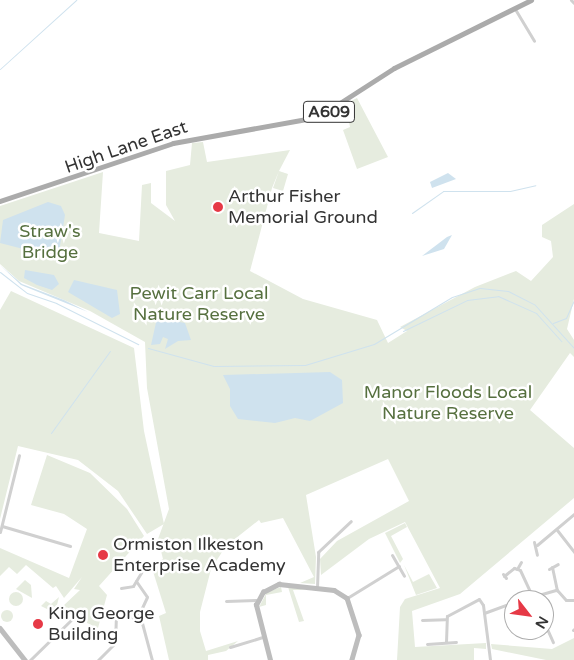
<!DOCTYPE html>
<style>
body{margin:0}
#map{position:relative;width:574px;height:660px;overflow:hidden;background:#fff;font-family:"Varela Round",sans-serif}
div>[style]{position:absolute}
.green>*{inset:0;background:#e6ecdf}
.round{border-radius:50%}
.water>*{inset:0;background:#cfe2ee}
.stream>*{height:1px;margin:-0.5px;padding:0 0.5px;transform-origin:0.5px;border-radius:0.5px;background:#cfe2ee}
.street>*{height:3px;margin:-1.5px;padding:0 1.5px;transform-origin:1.5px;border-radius:1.5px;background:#d0d0d0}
.secondary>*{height:4.5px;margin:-2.25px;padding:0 2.25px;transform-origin:2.25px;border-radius:2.25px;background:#bdbdbd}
.primary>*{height:5px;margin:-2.5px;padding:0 2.5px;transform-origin:2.5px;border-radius:2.5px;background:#ababab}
.dots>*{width:14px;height:14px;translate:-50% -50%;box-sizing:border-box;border:2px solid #fff;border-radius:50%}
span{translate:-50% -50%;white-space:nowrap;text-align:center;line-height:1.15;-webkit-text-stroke:5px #fff;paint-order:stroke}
.shield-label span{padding:1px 4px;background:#fff;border:1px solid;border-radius:4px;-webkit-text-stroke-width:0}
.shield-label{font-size:16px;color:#333;font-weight:700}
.street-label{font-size:18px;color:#333}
.poi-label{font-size:18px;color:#333}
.left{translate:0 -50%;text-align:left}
.park-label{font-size:18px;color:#56703f}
.north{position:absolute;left:504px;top:590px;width:50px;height:50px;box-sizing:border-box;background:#fff;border:1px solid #adadad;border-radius:50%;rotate:120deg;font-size:14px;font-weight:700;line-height:20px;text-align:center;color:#333}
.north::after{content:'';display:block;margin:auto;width:18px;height:22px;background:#e63946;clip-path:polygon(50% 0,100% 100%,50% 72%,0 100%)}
</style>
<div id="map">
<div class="green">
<i style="clip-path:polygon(357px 98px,388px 157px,357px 169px,343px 130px,350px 127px,345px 104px)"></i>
<i style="clip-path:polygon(203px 142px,207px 162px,290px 150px,279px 171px,288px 174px,283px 191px,273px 188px,279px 171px,272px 188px,250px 271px,303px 299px,377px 320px,388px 343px,407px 331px,400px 327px,475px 287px,516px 271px,531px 281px,553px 257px,551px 241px,542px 237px,542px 225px,574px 204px,574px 299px,567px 329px,574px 340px,574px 357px,570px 353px,530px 410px,574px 448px,574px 498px,460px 594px,412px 611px,415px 647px,486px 643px,486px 649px,474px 648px,474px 660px,397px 660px,400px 607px,405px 599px,440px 588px,405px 522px,369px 539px,321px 575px,320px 559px,337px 541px,409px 501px,388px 459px,306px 495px,316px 557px,315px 584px,300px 583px,314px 577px,283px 518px,261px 523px,259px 520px,226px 546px,211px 569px,200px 612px,200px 631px,206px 651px,238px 641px,226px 651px,208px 655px,208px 660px,169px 660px,159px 616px,166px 613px,151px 565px,163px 559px,158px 539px,169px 509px,147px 388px,145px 342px,90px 311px,19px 281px,0 264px,0 206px,103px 172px,99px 233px,139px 241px,142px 185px,151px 183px,151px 203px,175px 221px,166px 205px,166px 171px,190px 165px,192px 143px)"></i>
<i style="clip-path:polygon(11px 291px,134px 348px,144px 431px,164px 524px,147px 534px,118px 491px,78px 460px,18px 446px,0 519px,0 310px)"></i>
<i style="clip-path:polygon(47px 455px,90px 473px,127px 509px,144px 536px,99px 586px,107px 595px,98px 628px,87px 623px,80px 612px,73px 609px,68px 614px,62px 607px,80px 590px,74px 589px,82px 577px,64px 598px,56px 586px,53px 588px,26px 565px,17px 574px,9px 567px,0 576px,0 548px,69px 578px,87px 529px,64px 514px,31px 505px)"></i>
<i style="clip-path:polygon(405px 523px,407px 527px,391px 536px,403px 559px,400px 563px,385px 533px)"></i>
<i style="clip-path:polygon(404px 565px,413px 582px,429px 574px,437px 588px,416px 595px)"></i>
<i style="clip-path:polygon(25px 580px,31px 585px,32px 598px,16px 589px)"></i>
<i style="clip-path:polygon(281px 587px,282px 592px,266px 595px,266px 605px,259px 607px,267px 592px)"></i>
<i style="clip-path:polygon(288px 587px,307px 590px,293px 590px,304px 621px,299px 622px)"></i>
<i class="round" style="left:9px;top:592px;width:14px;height:14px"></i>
<i style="clip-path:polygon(59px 597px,55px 613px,41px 606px,46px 601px,51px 604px)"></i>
<i class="round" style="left:1px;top:610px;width:12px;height:12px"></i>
<i style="clip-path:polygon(574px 638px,574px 660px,546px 660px,492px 649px,491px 644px,552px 649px)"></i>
</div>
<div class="water">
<i style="clip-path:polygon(448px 173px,456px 179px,432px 188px,430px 182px)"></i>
<i style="clip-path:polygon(48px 202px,61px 206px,65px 215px,59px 252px,35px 252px,0 243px,3px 220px)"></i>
<i style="clip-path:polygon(452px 235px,444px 249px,422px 256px,447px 237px)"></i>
<i style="clip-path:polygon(0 265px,22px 284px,64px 300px,88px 312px,21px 285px)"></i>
<i style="clip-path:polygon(25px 270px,54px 275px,59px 284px,52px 290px,37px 285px,24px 278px)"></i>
<i style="clip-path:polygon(74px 280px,117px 290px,120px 314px,112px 318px,68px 292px)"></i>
<i style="clip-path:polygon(157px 318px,185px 323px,191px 340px,178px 341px,165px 349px,168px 339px,163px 337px,160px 344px,151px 345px)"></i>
<i style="clip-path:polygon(330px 372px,342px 380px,343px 403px,310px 421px,295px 418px,275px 423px,238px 419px,230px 406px,230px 389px,223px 375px)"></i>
</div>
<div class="stream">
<i style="left:0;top:69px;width:103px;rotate:-42.2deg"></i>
<i style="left:412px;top:213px;width:38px;rotate:-35deg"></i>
<i style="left:443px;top:191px;width:67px"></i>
<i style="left:510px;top:191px;width:26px;rotate:-13deg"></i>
<i style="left:0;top:272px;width:34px;rotate:38deg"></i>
<i style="left:27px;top:293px;width:31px;rotate:19deg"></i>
<i style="left:56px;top:303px;width:92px;rotate:26.6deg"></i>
<i style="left:553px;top:323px;width:14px;rotate:-21deg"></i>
<i style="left:566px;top:318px;width:20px;rotate:-66deg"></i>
<i style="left:403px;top:331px;width:71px;rotate:-25.8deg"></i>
<i style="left:467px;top:300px;width:31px;rotate:-7deg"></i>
<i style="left:498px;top:296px;width:42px;rotate:24.1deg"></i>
<i style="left:536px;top:313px;width:38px;rotate:48deg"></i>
<i style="left:148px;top:348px;width:68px;rotate:15.3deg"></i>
<i style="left:214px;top:366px;width:91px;rotate:-0.6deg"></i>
<i style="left:305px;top:365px;width:72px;rotate:-16.9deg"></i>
<i style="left:374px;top:344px;width:91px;rotate:-31.1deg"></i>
<i style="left:452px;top:297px;width:29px;rotate:-18deg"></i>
<i style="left:480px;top:288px;width:28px;rotate:6deg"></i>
<i style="left:508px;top:291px;width:30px;rotate:27deg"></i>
<i style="left:535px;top:305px;width:58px;rotate:47.8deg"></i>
<i style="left:51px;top:433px;width:101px;rotate:-54.3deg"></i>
</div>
<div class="street">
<i style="left:571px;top:0;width:4px;rotate:45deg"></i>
<i style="left:515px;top:9px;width:37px;rotate:59deg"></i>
<i style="left:2px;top:526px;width:71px;rotate:16.4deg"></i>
<i style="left:557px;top:530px;width:28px;rotate:52deg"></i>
<i style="left:0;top:532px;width:79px;rotate:-76.1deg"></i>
<i style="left:534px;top:542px;width:13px;rotate:77deg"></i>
<i style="left:537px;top:545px;width:48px;rotate:-40deg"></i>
<i style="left:392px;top:555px;width:24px;rotate:60deg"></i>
<i style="left:552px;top:567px;width:24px;rotate:78deg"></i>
<i style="left:557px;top:590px;width:13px;rotate:48deg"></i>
<i style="left:566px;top:600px;width:8px"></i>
<i style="left:517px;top:569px;width:8px;rotate:-60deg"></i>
<i style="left:549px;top:569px;width:10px;rotate:-29deg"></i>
<i style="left:503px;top:574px;width:5px;rotate:53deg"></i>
<i style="left:504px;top:576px;width:13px;rotate:-39deg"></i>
<i style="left:514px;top:568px;width:6px;rotate:18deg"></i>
<i style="left:520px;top:570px;width:29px;rotate:65deg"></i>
<i style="left:136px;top:581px;width:19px;rotate:55deg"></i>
<i style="left:147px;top:597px;width:23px;rotate:115deg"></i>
<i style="left:121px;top:588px;width:12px;rotate:-9deg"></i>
<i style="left:133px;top:586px;width:26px;rotate:-59deg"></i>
<i style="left:317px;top:588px;width:36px;rotate:-88deg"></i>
<i style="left:318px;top:552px;width:45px;rotate:-43.2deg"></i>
<i style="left:347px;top:598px;width:61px;rotate:-31.6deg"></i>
<i style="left:521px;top:600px;width:37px;rotate:-16deg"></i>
<i style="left:226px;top:601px;width:32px;rotate:-2deg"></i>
<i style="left:510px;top:603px;width:18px;rotate:77deg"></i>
<i style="left:484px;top:613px;width:32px;rotate:-20deg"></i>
<i style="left:422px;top:620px;width:23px;rotate:-2deg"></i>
<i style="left:544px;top:622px;width:22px;rotate:66deg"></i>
<i style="left:573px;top:630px;width:1px;rotate:-45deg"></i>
<i style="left:520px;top:633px;width:3px;rotate:-72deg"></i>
<i style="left:446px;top:642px;width:26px;rotate:-88deg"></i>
<i style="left:447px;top:616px;width:36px;rotate:-28deg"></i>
<i style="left:479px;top:599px;width:7px;rotate:56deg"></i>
<i style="left:483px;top:605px;width:55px;rotate:82.7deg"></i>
<i style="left:427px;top:644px;width:29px;rotate:-4deg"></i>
<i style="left:230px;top:647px;width:34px;rotate:-17deg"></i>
<i style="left:30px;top:660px;width:59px;rotate:-44.3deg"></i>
<i style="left:98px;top:660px;width:24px;rotate:-45deg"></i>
<i style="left:115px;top:643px;width:24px;rotate:-88deg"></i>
<i style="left:116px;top:619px;width:14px;rotate:-12deg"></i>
<i style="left:130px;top:616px;width:14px;rotate:30deg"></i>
<i style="left:142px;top:623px;width:38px;rotate:75deg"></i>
</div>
<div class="secondary">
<i style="left:0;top:628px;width:41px;rotate:52deg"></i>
<i style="left:270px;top:660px;width:57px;rotate:-104.3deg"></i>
<i style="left:256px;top:605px;width:15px;rotate:-62deg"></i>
<i style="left:263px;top:592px;width:18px;rotate:-27deg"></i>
<i style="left:279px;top:584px;width:55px;rotate:6.2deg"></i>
<i style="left:334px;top:590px;width:15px;rotate:32deg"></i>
<i style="left:347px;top:598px;width:39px;rotate:72deg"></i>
<i style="left:359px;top:635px;width:26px;rotate:106deg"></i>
</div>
<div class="primary">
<i style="left:0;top:201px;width:182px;rotate:-18.5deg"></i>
<i style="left:173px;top:143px;width:147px;rotate:-10.2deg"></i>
<i style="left:318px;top:117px;width:90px;rotate:-32.8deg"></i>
<i style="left:394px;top:68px;width:153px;rotate:-26.4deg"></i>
</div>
<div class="dots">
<i style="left:218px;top:207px;background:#e63946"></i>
<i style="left:103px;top:555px;background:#e63946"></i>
<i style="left:38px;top:624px;background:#e63946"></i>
</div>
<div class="shield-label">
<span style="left:329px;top:112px">A609</span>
</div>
<div class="street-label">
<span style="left:126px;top:147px;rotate:-19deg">High Lane East</span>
</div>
<div class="poi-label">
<span class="left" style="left:228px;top:207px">Arthur Fisher<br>Memorial Ground</span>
<span class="left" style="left:113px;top:555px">Ormiston Ilkeston<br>Enterprise Academy</span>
<span class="left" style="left:48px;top:624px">King George<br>Building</span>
</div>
<div class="park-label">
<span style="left:50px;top:242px">Straw's<br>Bridge</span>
<span style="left:199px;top:304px">Pewit Carr Local<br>Nature Reserve</span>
<span style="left:448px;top:403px">Manor Floods Local<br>Nature Reserve</span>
</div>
<div class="north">N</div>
</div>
